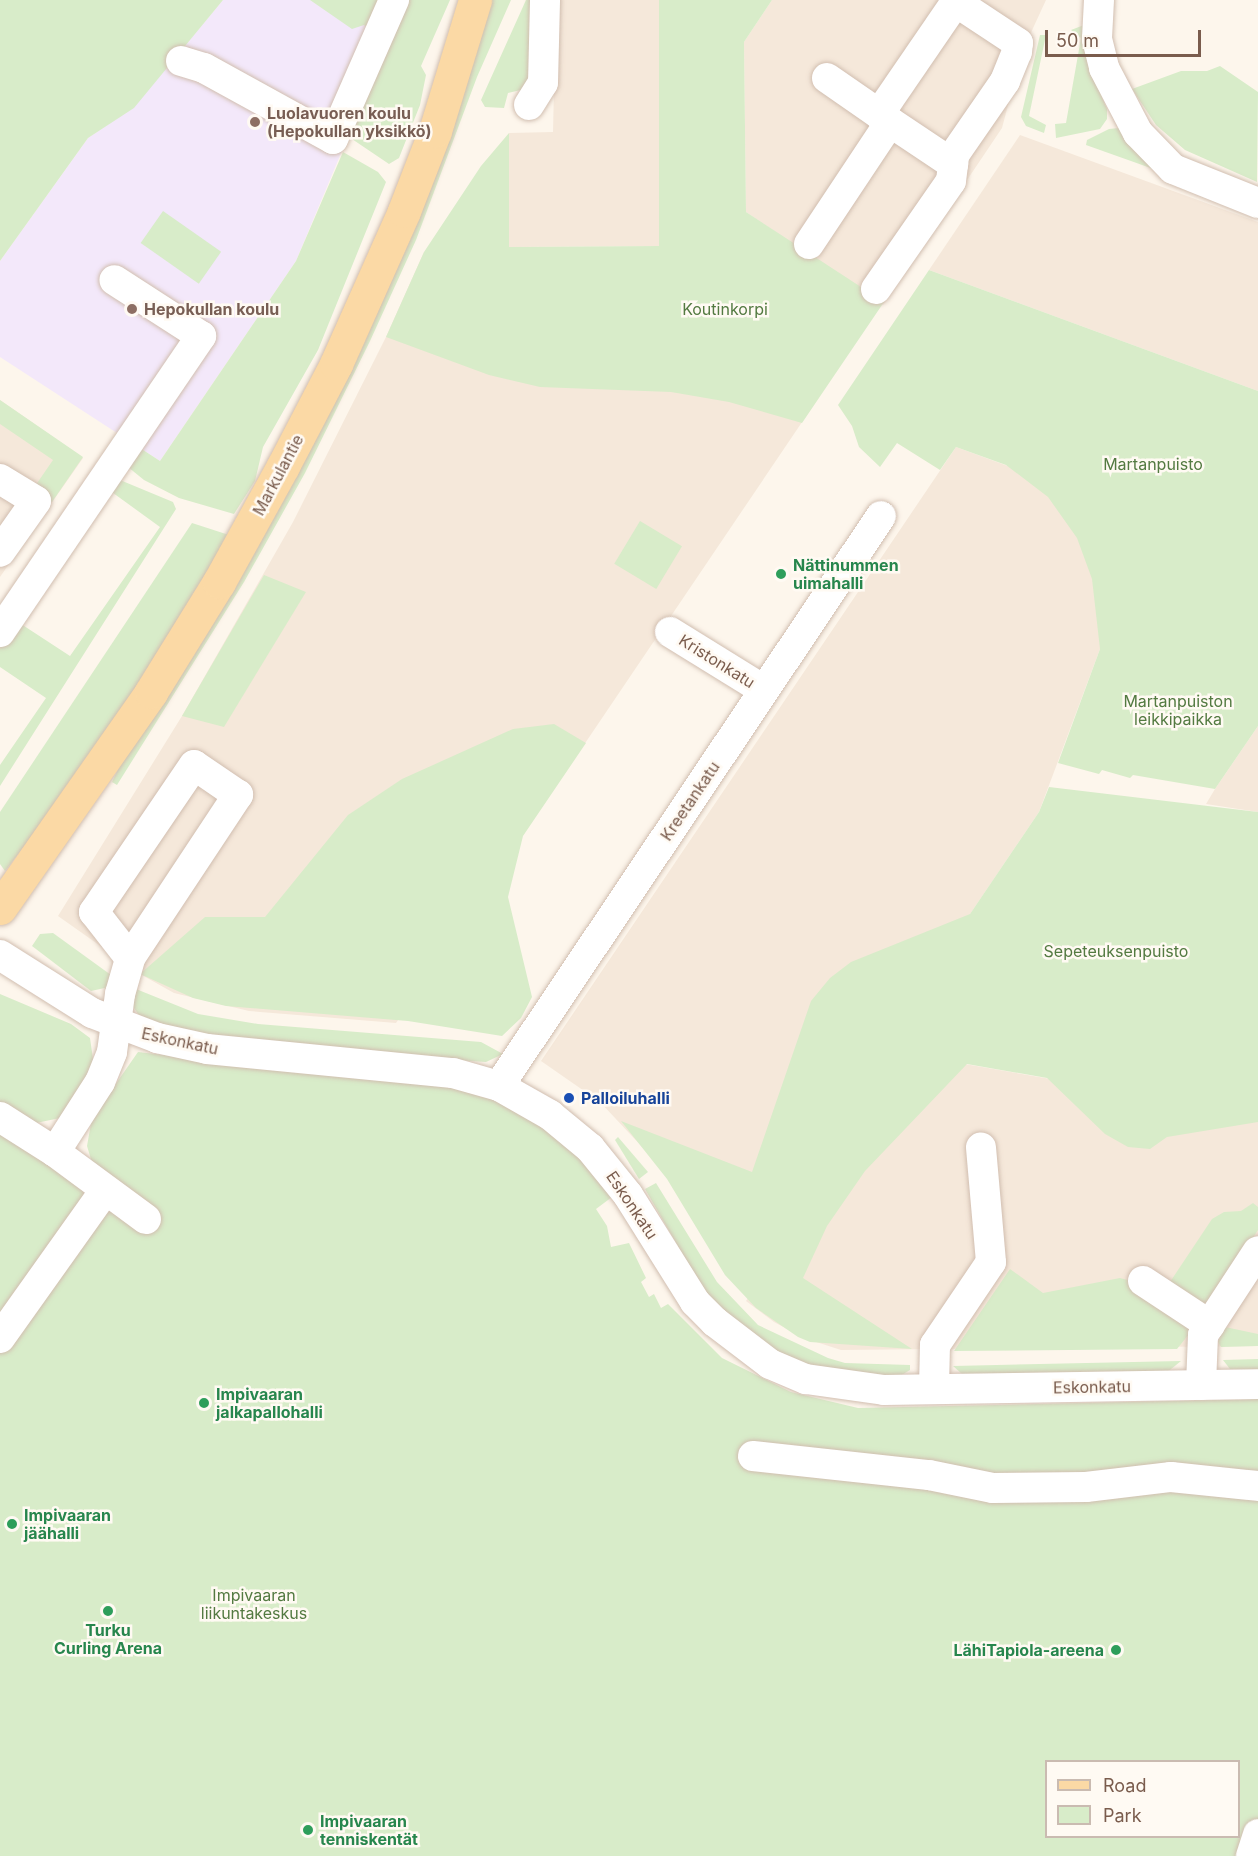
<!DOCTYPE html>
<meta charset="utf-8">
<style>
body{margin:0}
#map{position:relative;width:1258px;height:1856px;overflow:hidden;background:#fdf6ec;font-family:Inter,sans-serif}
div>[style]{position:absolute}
.residential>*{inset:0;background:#f5e8da}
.education>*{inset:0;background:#f3e8fa}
.green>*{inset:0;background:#d8ecc9;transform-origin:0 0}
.roads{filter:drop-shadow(0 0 2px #d1beb0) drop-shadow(0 0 2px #d1beb0)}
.minor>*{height:30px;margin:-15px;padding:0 15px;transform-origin:15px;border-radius:15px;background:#fff}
.major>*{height:33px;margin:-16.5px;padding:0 16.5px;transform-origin:16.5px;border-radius:16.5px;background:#fbd9a5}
.dots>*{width:16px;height:16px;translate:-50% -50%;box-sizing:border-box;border:3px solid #fffaf3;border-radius:50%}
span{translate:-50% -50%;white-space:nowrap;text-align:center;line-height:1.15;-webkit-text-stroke:5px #fffaf3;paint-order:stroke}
.education-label{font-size:16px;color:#785e54;font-weight:700}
.left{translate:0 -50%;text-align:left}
.park-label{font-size:16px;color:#537a41}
.street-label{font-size:16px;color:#7a5c4d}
.leisure-label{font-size:16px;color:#27864d;font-weight:700}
.right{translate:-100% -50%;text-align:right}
.transit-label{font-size:16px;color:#164399;font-weight:700}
.legend{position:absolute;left:1045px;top:1760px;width:195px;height:78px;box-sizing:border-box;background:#fffaf3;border:2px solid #cabbb1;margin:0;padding:8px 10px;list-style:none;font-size:18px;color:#7a5c4d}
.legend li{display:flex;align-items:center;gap:12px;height:30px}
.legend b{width:30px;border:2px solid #cabbb1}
.scale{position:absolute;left:1045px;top:30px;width:156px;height:27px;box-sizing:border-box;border:3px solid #7a5c4d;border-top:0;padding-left:8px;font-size:18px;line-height:21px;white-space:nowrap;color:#7a5c4d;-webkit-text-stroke:4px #fffaf3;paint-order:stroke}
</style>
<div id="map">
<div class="residential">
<i style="clip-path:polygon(556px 0,659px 0,659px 246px,509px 247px,509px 133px,553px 132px)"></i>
<i style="clip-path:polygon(772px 0,1046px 0,1022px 52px,1002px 128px,883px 305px,746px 212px,744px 42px)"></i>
<i style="clip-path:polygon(1020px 135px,1258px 222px,1258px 391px,929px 270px)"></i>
<i style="clip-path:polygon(424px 252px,819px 397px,396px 1023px,249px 1011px,174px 993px,140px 974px,58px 916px,182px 716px,293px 522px,386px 337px)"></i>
<i style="clip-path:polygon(0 400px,83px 458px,0 577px)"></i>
<i style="clip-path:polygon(956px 447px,1149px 518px,1039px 812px,794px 1175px,661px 1167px,600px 1102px,541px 1061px)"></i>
<i style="clip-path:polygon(1258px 726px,1258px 812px,1206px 804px,1215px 789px)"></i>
<i style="clip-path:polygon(913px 1055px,1258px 1115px,1258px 1346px,841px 1350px,804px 1338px,774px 1322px,746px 1301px)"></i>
</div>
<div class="education">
<i style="clip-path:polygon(223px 0,348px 0,387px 43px,296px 261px,160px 461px,0 357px,0 261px,88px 138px,134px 107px)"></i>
</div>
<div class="green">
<i style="clip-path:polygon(0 0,223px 0,134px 108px,88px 138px,0 261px)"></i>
<i style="clip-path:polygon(310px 0,386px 0,375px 31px,364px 25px,352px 29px)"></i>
<i style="clip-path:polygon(399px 0,450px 0,421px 66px,426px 75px,420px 105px,399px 158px,389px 164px,349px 137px)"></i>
<i style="clip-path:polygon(487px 0,511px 0,477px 77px,416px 240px,370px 341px,305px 473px,244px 582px,117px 785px,112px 782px,124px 757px,206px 631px)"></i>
<i style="clip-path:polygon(526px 0,536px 0,529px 88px,508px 93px,504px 108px,485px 107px,481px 100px)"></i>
<i style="clip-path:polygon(659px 0,772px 0,744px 42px,746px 212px,884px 302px,802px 423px,729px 402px,671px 392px,540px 387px,489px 375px,386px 337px,424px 252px,481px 166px,509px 133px,509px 247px,659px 246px)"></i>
<i style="clip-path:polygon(1084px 25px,1091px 71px,1107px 109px,1107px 119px,1100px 129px,1056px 138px,1055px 124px,1066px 123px,1081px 38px,1071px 30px)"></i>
<i style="clip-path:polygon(1040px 35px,1046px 35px,1029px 116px,1046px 125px,1044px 133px,1026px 126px,1021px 117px)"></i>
<i style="clip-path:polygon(1220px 66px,1258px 92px,1257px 182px,1185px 150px,1156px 125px,1132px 89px,1181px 71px,1207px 71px)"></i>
<i style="clip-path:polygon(1119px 128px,1159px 171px,1086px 145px,1087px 140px,1109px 129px)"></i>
<i style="clip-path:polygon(343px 152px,378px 172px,386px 182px,318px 350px,263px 447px,255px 481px,234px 514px,179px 498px,144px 480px,128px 467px,140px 448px,160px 461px,296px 261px)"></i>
<i style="left:163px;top:211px;width:71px;height:39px;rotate:35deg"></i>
<i style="clip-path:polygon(929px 270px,1258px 391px,1258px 726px,1215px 789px,1133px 775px,1130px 778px,1102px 770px,1099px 774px,1058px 763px,1100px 649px,1092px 579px,1077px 538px,1048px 497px,1006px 465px,956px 447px,940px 470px,897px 443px,880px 467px,859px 447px,852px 426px,838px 405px)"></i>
<i style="clip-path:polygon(0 400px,83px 457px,52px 502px,33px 489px,53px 460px,0 424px)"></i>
<i style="clip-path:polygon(120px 480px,173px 502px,176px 509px,0 786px,0 765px,46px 698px,0 667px,0 648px,18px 622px,70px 656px,160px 527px,109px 490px)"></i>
<i style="left:640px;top:521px;width:49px;height:50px;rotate:31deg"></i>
<i style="clip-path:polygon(192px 523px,229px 535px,177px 627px,63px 796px,5px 871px,0 864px,0 812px)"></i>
<i style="clip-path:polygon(264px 575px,306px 592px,224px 727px,182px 716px)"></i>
<i style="clip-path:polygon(554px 724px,586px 743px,523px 836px,508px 897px,532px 997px,521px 1018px,502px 1036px,408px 1021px,226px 1006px,193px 998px,140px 974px,205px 917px,265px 917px,348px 815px,402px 779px,513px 729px)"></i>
<i style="clip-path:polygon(1049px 787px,1258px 812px,1258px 1122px,1167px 1137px,1150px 1149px,1128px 1147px,1105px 1134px,1047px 1078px,967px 1064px,865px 1171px,827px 1226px,803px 1278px,912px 1349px,810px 1342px,798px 1337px,756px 1308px,725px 1275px,667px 1179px,621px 1121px,752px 1172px,811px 1001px,830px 978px,851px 962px,970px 914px,1039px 812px)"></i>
<i style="clip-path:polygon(53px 933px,111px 975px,109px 987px,91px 991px,32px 946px,40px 934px)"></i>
<i style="clip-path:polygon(131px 987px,198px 1014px,258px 1024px,481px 1042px,503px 1054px,486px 1062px,470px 1061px,185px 1032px,140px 1017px,130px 1002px)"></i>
<i style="clip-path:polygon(evenodd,0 994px,71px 1024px,90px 1038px,94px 1066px,60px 1118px,36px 1123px,93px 1166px,87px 1146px,92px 1118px,138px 1052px,453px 1088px,496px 1101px,542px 1125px,584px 1160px,612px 1197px,596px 1209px,607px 1226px,611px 1247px,629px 1243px,646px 1278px,641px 1282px,649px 1297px,654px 1294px,661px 1308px,668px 1304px,722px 1358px,791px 1392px,858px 1408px,1258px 1399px,1258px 1856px,0 1856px,0 994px,1046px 1762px,1238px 1762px,1238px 1836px,1046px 1836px,1046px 1762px)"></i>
<i style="clip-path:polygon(618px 1137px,648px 1172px,639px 1179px,615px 1140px)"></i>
<i style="clip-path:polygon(656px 1183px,717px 1282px,758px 1325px,828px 1358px,845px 1363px,910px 1365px,910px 1370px,898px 1377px,801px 1365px,754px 1339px,709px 1297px,691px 1269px,645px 1189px)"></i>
<i style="clip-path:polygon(1253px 1203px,1258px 1207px,1258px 1230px,1204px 1314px,1166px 1288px,1212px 1219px,1224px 1212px,1241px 1211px)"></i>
<i style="clip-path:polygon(1010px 1269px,1043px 1293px,1120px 1278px,1131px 1281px,1197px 1324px,1177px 1349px,954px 1351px)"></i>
<i style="clip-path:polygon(1225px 1327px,1258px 1334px,1258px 1346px,1221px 1347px,1218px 1342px)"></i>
<i style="clip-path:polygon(1258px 1359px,1258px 1371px,1230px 1369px,1223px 1360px)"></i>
<i style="clip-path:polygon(1181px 1361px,1165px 1374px,962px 1374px,953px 1366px)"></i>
</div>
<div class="roads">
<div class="minor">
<i style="left:1099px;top:0;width:39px;rotate:93deg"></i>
<i style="left:1097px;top:39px;width:30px;rotate:76deg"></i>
<i style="left:1104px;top:68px;width:73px;rotate:62.4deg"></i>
<i style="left:1138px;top:133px;width:50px;rotate:45.8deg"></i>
<i style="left:1173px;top:169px;width:92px;rotate:21.8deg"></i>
<i style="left:181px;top:61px;width:24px;rotate:17deg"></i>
<i style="left:204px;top:68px;width:147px;rotate:28.8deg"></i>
<i style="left:333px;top:139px;width:152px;rotate:-66.3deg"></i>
<i style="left:827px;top:78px;width:63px;rotate:34.7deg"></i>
<i style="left:879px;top:114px;width:138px;rotate:-55.6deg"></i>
<i style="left:529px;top:105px;width:26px;rotate:-58deg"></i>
<i style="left:543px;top:83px;width:83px;rotate:-88.6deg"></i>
<i style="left:890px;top:122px;width:76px;rotate:33.7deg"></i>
<i style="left:809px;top:244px;width:146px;rotate:-56.4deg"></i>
<i style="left:890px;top:122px;width:14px;rotate:-144deg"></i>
<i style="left:876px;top:289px;width:131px;rotate:-55.2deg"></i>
<i style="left:951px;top:181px;width:26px;rotate:-83deg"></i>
<i style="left:954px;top:155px;width:90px;rotate:-55.4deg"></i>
<i style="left:1005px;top:81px;width:31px;rotate:-68deg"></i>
<i style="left:1017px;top:52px;width:9px;rotate:-84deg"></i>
<i style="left:1018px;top:43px;width:74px;rotate:-146.5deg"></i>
<i style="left:0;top:479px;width:42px;rotate:31.4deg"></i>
<i style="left:36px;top:501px;width:62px;rotate:125.2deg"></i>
<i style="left:0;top:632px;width:358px;rotate:-55.8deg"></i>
<i style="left:201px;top:336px;width:103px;rotate:-147.2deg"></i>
<i style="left:670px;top:632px;width:110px;rotate:31.7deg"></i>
<i style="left:0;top:955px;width:109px;rotate:32.2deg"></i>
<i style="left:92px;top:1013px;width:70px;rotate:21deg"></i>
<i style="left:157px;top:1038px;width:51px;rotate:12.4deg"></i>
<i style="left:207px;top:1049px;width:247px;rotate:5.6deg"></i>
<i style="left:453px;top:1073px;width:48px;rotate:15.8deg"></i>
<i style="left:499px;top:1086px;width:59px;rotate:29.6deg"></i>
<i style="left:550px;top:1115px;width:52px;rotate:39.5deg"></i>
<i style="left:590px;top:1148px;width:60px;rotate:51deg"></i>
<i style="left:628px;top:1195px;width:126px;rotate:57.9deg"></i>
<i style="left:695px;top:1302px;width:28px;rotate:45deg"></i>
<i style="left:715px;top:1322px;width:69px;rotate:37.4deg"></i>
<i style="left:770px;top:1364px;width:39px;rotate:23deg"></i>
<i style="left:806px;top:1379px;width:79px;rotate:8deg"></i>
<i style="left:884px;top:1390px;width:374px;rotate:-0.9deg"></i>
<i style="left:499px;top:1086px;width:686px;rotate:-56.17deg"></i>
<i style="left:0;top:1117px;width:65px;rotate:32.5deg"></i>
<i style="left:55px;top:1152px;width:83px;rotate:-57.3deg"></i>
<i style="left:100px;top:1082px;width:32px;rotate:-68deg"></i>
<i style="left:112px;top:1052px;width:59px;rotate:-82.1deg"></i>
<i style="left:120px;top:994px;width:37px;rotate:-74deg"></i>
<i style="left:130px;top:958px;width:196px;rotate:-56.5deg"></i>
<i style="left:238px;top:795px;width:53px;rotate:-145.7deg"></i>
<i style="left:194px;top:765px;width:178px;rotate:124.2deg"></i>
<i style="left:94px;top:912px;width:58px;rotate:52deg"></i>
<i style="left:55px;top:1152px;width:113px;rotate:36.4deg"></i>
<i style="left:1143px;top:1281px;width:80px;rotate:33.3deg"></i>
<i style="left:0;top:1338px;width:181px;rotate:-54.6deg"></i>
<i style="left:1201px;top:1385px;width:50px;rotate:-87.7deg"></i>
<i style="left:1203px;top:1335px;width:100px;rotate:-56.8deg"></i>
<i style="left:934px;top:1388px;width:43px;rotate:-88.7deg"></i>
<i style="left:935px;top:1345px;width:100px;rotate:-56deg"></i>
<i style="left:991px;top:1262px;width:115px;rotate:-95deg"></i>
<i style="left:753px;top:1456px;width:177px;rotate:6.2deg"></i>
<i style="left:929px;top:1475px;width:65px;rotate:11.5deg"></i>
<i style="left:993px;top:1488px;width:93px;rotate:-0.6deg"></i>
<i style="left:1086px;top:1487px;width:86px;rotate:-6.7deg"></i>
<i style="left:1171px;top:1477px;width:87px;rotate:5.9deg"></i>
<i style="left:1251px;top:1856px;width:23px;rotate:-72deg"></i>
</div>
<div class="major">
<i style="left:0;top:908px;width:264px;rotate:-55deg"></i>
<i style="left:151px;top:692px;width:129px;rotate:-58.3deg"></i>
<i style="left:219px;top:582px;width:132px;rotate:-61.1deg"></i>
<i style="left:283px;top:466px;width:115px;rotate:-62.5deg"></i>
<i style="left:336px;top:364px;width:167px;rotate:-66deg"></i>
<i style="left:404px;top:211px;width:86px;rotate:-68.8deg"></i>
<i style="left:435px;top:131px;width:137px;rotate:-73deg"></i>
</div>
</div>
<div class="dots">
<i style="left:255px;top:122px;background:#8d6e63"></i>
<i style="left:132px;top:309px;background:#8d6e63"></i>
<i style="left:781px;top:574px;background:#2e9e5b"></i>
<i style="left:569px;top:1098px;background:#1a4fb4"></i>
<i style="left:204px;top:1403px;background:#2e9e5b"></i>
<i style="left:12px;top:1524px;background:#2e9e5b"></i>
<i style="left:108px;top:1611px;background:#2e9e5b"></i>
<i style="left:1116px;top:1650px;background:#2e9e5b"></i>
<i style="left:308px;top:1830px;background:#2e9e5b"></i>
</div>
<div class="education-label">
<span class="left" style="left:267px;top:122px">Luolavuoren koulu<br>(Hepokullan yksikkö)</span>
<span class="left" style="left:144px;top:309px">Hepokullan koulu</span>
</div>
<div class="park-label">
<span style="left:725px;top:309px">Koutinkorpi</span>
<span style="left:1153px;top:464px">Martanpuisto</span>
<span style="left:1178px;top:710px">Martanpuiston<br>leikkipaikka</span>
<span style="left:1116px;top:951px">Sepeteuksenpuisto</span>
<span style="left:254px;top:1604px">Impivaaran<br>liikuntakeskus</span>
</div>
<div class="street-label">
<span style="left:278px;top:475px;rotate:-62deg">Markulantie</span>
<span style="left:717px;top:661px;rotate:32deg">Kristonkatu</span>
<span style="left:690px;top:801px;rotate:-56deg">Kreetankatu</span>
<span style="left:180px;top:1041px;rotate:12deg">Eskonkatu</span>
<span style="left:632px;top:1205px;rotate:56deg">Eskonkatu</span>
<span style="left:1092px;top:1387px;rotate:-1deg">Eskonkatu</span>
</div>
<div class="leisure-label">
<span class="left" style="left:793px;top:574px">Nättinummen<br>uimahalli</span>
<span class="left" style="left:216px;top:1403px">Impivaaran<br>jalkapallohalli</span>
<span class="left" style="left:24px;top:1524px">Impivaaran<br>jäähalli</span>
<span style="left:108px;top:1639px">Turku<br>Curling Arena</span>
<span class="right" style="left:1104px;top:1650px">LähiTapiola-areena</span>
<span class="left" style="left:320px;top:1830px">Impivaaran<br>tenniskentät</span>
</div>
<div class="transit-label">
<span class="left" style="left:581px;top:1098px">Palloiluhalli</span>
</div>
<ul class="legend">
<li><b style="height:8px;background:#fbd9a5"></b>Road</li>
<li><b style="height:16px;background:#d8ecc9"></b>Park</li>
</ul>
<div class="scale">50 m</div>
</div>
